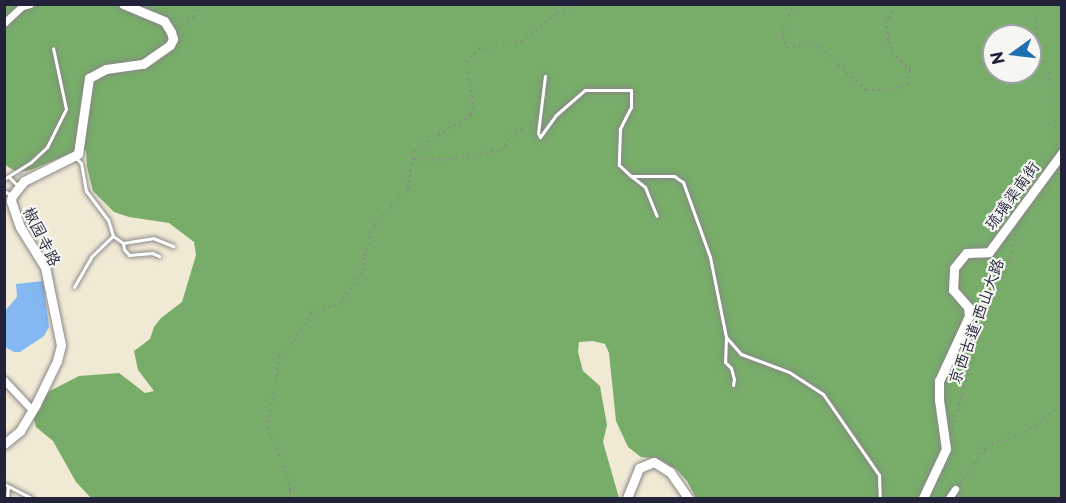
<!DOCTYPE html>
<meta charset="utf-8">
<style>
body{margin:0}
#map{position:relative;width:1066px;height:503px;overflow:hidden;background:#f0ead5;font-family:"Playpen Sans","LXGW WenKai TC",sans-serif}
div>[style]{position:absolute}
.forest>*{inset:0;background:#77ac69}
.water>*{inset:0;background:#84b8f2}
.path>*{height:1.5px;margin-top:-0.75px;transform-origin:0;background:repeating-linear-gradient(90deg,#898688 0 1.5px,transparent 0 6px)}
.roads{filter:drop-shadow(0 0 2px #898688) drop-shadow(0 0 2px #898688)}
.lane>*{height:3px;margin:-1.5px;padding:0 1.5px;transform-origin:1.5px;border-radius:1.5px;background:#fff}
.street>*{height:7px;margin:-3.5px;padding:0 3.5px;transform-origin:3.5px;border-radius:3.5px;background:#fff}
.secondary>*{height:9px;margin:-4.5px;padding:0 4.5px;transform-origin:4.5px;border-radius:4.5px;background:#fff}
span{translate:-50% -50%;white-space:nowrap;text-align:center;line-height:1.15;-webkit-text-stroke:4.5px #f6f6f2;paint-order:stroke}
.street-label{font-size:16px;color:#22223b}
.frame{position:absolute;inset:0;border:6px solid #22223b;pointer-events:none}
.north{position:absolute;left:982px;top:24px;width:60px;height:60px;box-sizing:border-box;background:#f6f6f2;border:2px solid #a1a1a9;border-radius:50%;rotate:255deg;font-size:16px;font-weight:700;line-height:24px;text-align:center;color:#22223b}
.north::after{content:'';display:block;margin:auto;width:21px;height:27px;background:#1f6fb2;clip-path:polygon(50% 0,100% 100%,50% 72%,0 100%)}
</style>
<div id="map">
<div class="forest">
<i style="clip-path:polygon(evenodd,5px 5px,1061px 5px,1061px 498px,696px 498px,687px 481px,677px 470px,659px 459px,641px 457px,628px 447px,616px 421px,609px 353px,605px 344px,593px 341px,579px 342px,578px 352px,583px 371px,600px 386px,607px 425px,603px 442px,619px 498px,91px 498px,76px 482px,53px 441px,36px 427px,33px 416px,38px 405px,50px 391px,79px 376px,119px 373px,145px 393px,154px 391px,138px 370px,134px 351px,150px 339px,154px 327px,161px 318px,182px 302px,196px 255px,194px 242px,169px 223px,129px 217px,114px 212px,93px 191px,87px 167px,86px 150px,71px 153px,31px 170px,17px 172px,5px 165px,5px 5px,994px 36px,1030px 36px,1030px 72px,994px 72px,994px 36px)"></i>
</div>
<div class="water">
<i style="clip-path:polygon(43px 281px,49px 327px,44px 336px,20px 352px,14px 352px,5px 347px,5px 311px,17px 297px,16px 284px)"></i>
</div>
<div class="path">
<i style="left:795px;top:4px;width:25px;rotate:116deg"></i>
<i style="left:784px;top:27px;width:9px;rotate:96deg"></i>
<i style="left:783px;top:36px;width:12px;rotate:70deg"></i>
<i style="left:787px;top:47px;width:23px;rotate:-5deg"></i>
<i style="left:810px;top:45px;width:11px;rotate:15deg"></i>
<i style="left:821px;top:48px;width:62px;rotate:43deg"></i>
<i style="left:866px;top:90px;width:24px"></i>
<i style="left:890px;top:90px;width:19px;rotate:-18deg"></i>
<i style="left:908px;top:84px;width:14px;rotate:-82deg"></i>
<i style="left:910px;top:70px;width:23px;rotate:-137deg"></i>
<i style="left:893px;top:54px;width:15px;rotate:-110deg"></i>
<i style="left:888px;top:40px;width:17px;rotate:-97deg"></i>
<i style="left:886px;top:23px;width:21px;rotate:-62deg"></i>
<i style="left:1033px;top:4px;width:40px;rotate:81.5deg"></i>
<i style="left:1039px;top:44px;width:48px;rotate:73.1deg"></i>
<i style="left:1053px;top:90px;width:57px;rotate:86deg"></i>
<i style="left:178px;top:29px;width:21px;rotate:-35deg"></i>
<i style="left:195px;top:17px;width:14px;rotate:-65deg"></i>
<i style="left:414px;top:159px;width:30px;rotate:2deg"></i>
<i style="left:444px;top:160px;width:58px;rotate:-10deg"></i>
<i style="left:501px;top:150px;width:16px;rotate:-52deg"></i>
<i style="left:511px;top:137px;width:31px;rotate:-38deg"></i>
<i style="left:952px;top:428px;width:116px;rotate:-73.4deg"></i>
<i style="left:985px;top:317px;width:51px;rotate:-65.9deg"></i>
<i style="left:1006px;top:270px;width:44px;rotate:-74.1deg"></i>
<i style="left:960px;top:484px;width:46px;rotate:-55.6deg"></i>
<i style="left:986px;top:446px;width:41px;rotate:-18.4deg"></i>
<i style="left:1025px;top:433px;width:48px;rotate:-39deg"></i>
<i style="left:289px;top:498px;width:8px;rotate:-83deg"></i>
<i style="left:290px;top:490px;width:24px;rotate:-105deg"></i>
<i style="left:284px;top:467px;width:42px;rotate:-114.1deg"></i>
<i style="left:267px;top:429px;width:73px;rotate:-80.5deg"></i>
<i style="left:279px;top:357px;width:23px;rotate:-49deg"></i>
<i style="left:294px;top:340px;width:32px;rotate:-58deg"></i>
<i style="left:311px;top:313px;width:30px;rotate:-17deg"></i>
<i style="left:340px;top:304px;width:40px;rotate:-55.1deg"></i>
<i style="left:363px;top:271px;width:15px;rotate:-86deg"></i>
<i style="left:364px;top:256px;width:33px;rotate:-72deg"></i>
<i style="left:374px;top:225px;width:50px;rotate:-46.6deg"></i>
<i style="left:408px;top:189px;width:38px;rotate:-83deg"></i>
<i style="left:413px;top:151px;width:68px;rotate:-31.8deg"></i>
<i style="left:471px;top:115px;width:11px;rotate:-80deg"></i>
<i style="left:473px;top:104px;width:43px;rotate:-99.5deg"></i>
<i style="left:466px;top:62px;width:18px;rotate:-45deg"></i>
<i style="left:479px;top:49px;width:44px;rotate:-9.2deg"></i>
<i style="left:522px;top:42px;width:45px;rotate:-39.6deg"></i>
<i style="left:557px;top:13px;width:23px;rotate:-23deg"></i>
</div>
<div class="roads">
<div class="lane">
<i style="left:545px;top:76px;width:57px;rotate:97deg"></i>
<i style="left:538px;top:133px;width:4px;rotate:63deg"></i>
<i style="left:540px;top:137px;width:27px;rotate:-54deg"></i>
<i style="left:556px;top:115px;width:38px;rotate:-41deg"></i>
<i style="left:585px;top:90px;width:46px"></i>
<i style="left:631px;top:90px;width:17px;rotate:90deg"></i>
<i style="left:631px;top:107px;width:25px;rotate:117deg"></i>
<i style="left:620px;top:129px;width:36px;rotate:92deg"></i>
<i style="left:619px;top:165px;width:16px;rotate:43deg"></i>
<i style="left:631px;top:176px;width:43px"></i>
<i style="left:674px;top:176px;width:11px;rotate:34deg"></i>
<i style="left:683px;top:182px;width:80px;rotate:70.2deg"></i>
<i style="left:710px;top:257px;width:82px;rotate:78.7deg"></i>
<i style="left:726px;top:337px;width:23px;rotate:49deg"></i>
<i style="left:741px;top:354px;width:51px;rotate:20.6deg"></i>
<i style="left:789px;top:372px;width:40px;rotate:32.9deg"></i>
<i style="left:823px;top:394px;width:98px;rotate:55.3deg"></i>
<i style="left:879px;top:475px;width:23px;rotate:88deg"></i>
<i style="left:631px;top:176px;width:18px;rotate:38deg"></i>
<i style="left:645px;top:187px;width:31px;rotate:68deg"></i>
<i style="left:9px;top:177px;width:13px;rotate:45deg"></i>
<i style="left:4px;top:179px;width:32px;rotate:-32deg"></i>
<i style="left:31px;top:162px;width:22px;rotate:-43deg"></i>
<i style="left:47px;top:147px;width:42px;rotate:-63.4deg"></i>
<i style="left:66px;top:109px;width:62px;rotate:-102deg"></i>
<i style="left:4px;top:191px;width:8px;rotate:30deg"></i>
<i style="left:113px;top:236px;width:12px;rotate:35deg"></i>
<i style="left:123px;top:243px;width:6px;rotate:81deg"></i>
<i style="left:124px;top:249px;width:8px;rotate:50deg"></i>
<i style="left:129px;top:255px;width:23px;rotate:-5deg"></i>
<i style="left:152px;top:253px;width:8px;rotate:23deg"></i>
<i style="left:123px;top:243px;width:30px;rotate:-9deg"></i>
<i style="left:153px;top:238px;width:22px;rotate:22deg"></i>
<i style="left:74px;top:287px;width:34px;rotate:-60deg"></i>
<i style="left:91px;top:257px;width:30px;rotate:-44deg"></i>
<i style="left:113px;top:236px;width:17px;rotate:-107deg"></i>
<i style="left:108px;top:220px;width:36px;rotate:-127deg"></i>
<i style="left:86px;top:191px;width:28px;rotate:-100deg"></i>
<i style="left:81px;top:163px;width:7px;rotate:-135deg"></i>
<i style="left:726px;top:337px;width:25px;rotate:92deg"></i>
<i style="left:725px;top:362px;width:8px;rotate:45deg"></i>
<i style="left:731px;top:368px;width:11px;rotate:75deg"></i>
<i style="left:734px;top:379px;width:6px;rotate:99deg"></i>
<i style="left:4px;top:484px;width:31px;rotate:27deg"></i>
<i style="left:7px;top:498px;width:12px;rotate:-85deg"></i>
</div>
<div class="street">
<i style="left:4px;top:23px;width:25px;rotate:-43deg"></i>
<i style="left:22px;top:6px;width:8px;rotate:-14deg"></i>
<i style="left:4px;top:380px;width:41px;rotate:47deg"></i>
<i style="left:949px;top:498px;width:11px;rotate:-56deg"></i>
</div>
<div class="secondary">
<i style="left:4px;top:444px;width:21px;rotate:-39deg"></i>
<i style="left:20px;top:431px;width:31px;rotate:-59deg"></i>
<i style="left:36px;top:404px;width:48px;rotate:-64deg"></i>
<i style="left:57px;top:361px;width:16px;rotate:-76deg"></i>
<i style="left:61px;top:345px;width:80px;rotate:-101.6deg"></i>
<i style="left:45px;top:267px;width:47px;rotate:-122deg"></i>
<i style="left:20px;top:227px;width:28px;rotate:-109deg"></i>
<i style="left:11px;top:201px;width:5px;rotate:-79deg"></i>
<i style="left:12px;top:196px;width:19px;rotate:-51deg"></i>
<i style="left:24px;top:181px;width:60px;rotate:-26.6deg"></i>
<i style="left:78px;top:154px;width:77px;rotate:-81.8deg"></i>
<i style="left:89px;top:78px;width:19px;rotate:-28deg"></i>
<i style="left:106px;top:69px;width:37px;rotate:-8deg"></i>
<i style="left:143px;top:64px;width:33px;rotate:-35deg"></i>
<i style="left:170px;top:45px;width:7px;rotate:-63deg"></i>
<i style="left:173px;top:39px;width:7px;rotate:-106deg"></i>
<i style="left:171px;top:32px;width:13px;rotate:-122deg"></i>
<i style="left:164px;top:21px;width:44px;rotate:-157.5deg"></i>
<i style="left:627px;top:498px;width:32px;rotate:-68deg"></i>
<i style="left:639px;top:468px;width:16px;rotate:-22deg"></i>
<i style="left:654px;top:462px;width:19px;rotate:32deg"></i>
<i style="left:670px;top:472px;width:32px;rotate:55deg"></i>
<i style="left:923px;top:498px;width:54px;rotate:-64.9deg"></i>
<i style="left:946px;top:449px;width:49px;rotate:-98.1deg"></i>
<i style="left:939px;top:400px;width:19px;rotate:-90deg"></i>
<i style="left:939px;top:381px;width:72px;rotate:-65.2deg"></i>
<i style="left:969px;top:316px;width:9px;rotate:-96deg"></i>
<i style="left:968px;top:307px;width:23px;rotate:-131deg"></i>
<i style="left:953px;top:290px;width:22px;rotate:-87deg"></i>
<i style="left:954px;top:268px;width:19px;rotate:-51deg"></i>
<i style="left:966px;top:253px;width:23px;rotate:-2deg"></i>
<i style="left:989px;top:252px;width:123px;rotate:-53.6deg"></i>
</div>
</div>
<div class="street-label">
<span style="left:1011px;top:195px;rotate:-54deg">琉璃渠南街</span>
<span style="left:43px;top:236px;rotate:64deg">椒园寺路</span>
<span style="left:975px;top:321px;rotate:-70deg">京西古道·西山大路</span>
</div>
<div class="frame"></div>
<div class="north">N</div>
</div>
